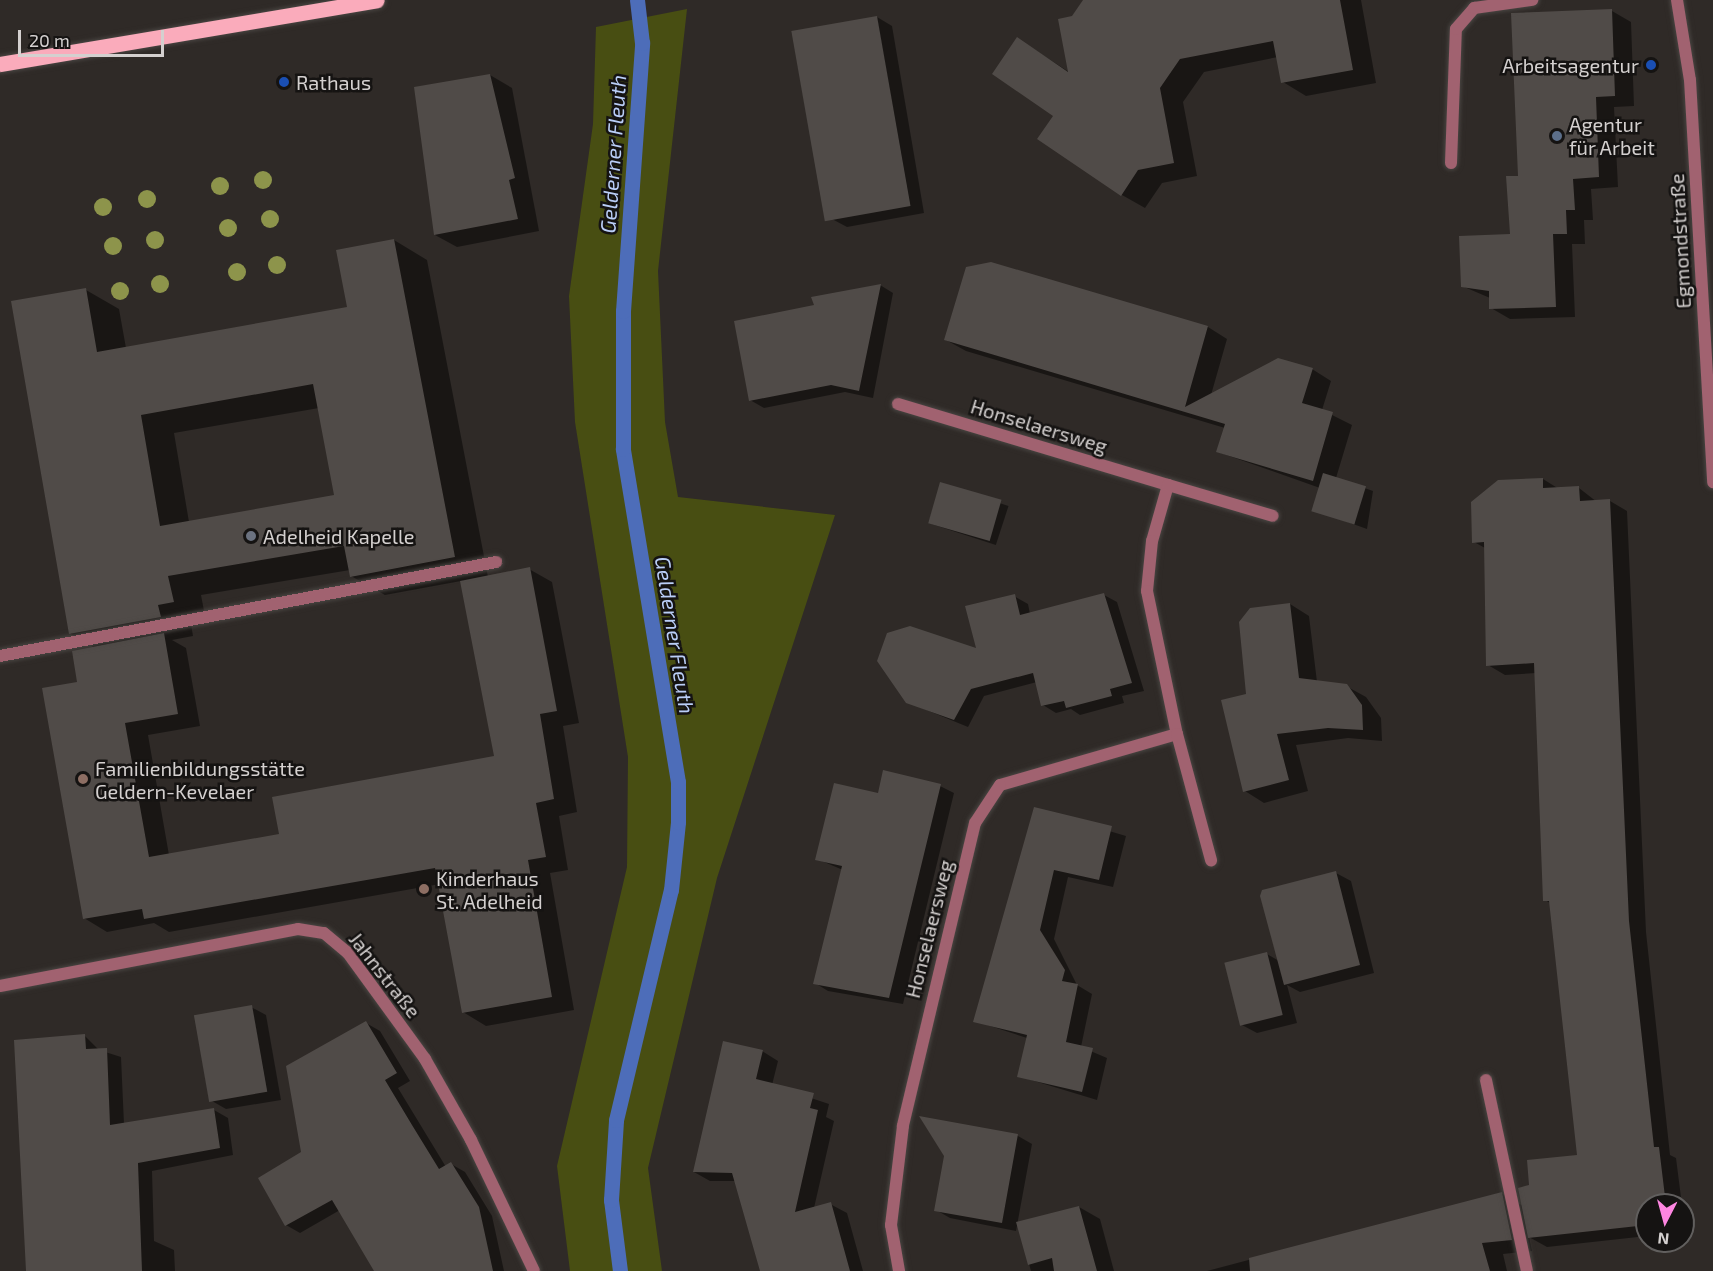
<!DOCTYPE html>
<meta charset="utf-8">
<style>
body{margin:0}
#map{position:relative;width:1713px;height:1271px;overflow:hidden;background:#2f2a27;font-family:"Exo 2",sans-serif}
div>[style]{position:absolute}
.green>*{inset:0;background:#484e12}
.shadow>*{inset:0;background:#0007;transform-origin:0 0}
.stream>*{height:15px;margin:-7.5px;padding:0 7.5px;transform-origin:7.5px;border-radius:7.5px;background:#4d6db9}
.building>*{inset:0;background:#504b48;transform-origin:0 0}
.roads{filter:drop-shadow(0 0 2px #494542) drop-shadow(0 0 2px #494542)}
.lane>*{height:12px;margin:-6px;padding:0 6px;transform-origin:6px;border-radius:6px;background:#a16270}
.street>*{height:12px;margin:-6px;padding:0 6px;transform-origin:6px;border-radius:6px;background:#a16270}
.primary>*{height:15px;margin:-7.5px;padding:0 7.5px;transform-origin:7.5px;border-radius:7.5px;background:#faabbb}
.trees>*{width:18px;height:18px;margin:-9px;border-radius:50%;background:#8d944b}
.dots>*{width:16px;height:16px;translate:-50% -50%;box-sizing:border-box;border:3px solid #151312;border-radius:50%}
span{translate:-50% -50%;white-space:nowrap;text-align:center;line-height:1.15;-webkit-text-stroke:5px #151312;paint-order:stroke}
.poi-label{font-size:20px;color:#d4d0cf}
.right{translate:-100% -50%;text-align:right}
.left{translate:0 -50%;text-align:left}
.street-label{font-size:20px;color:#d4d0cf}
.water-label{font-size:21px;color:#bacef7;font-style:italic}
.north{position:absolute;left:1635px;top:1193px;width:60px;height:60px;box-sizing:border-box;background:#151312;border:2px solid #615f5e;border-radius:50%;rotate:186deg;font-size:16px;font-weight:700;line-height:24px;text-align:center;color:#d4d0cf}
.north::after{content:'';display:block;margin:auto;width:21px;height:27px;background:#fe86e1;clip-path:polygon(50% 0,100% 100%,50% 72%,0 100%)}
.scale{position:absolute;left:18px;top:30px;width:146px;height:27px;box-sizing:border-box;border:3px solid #d4d0cf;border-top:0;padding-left:8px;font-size:18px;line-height:21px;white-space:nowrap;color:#d4d0cf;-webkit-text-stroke:4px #151312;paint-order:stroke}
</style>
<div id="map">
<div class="green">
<i style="clip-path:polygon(687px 9px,658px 271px,665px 422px,678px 497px,835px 515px,717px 878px,648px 1168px,662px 1271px,570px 1271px,557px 1166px,627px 867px,628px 757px,575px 422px,569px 296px,593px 124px,596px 27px)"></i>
</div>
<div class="shadow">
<i style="clip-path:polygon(1085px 0,1361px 0,1376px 83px,1306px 96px,1283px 82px,1278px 57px,1204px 72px,1183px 102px,1197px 176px,1162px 183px,1145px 208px,1122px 195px,1055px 115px,1018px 39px,1069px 72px,1072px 18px)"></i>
<i style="clip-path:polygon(1612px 11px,1631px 22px,1634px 106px,1614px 107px,1618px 187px,1591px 189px,1593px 220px,1584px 220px,1585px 244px,1572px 244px,1575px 317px,1510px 319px,1491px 308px,1490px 298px,1462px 286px,1511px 236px,1520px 178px)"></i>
<i style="clip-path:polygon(877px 17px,892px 26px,924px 213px,847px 227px,832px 219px)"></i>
<i style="clip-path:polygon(490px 75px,512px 88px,539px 231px,457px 247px,435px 235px)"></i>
<i style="clip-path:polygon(evenodd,394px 240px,427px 260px,488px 577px,529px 569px,552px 582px,579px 723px,563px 726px,577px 812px,559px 816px,568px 870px,550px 873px,574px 1010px,486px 1026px,463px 1012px,440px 884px,169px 932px,154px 923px,107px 932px,84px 918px,79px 683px,95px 648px,71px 634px,86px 290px,119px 309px,126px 348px,349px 308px,394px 240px,319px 408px,336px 496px,189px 522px,174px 433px,319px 408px,394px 240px,350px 570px,351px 576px,385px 595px,461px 581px,496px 758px,281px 835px,169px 855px,148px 735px,200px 726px,186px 648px,172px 640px,193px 636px,191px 624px,206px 621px,201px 595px,350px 570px)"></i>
<i style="clip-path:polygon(991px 263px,1208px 327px,1227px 339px,1211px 395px,1312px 369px,1331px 381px,1322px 410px,1352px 425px,1336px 478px,1373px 491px,1367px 529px,1314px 510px,1320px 488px,1218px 452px,1225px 428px,966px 351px,946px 340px)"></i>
<i style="clip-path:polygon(880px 285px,893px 293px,873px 398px,845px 392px,764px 408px,750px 400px,815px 307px)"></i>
<i style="clip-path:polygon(1543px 479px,1559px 489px,1579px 488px,1597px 502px,1610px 501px,1627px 511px,1646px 932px,1670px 1155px,1676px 1158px,1682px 1205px,1647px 1205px,1647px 1236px,1547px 1247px,1529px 1237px,1532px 1251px,1503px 1254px,1507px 1271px,1207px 1271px,1501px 1193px,1523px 1206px,1531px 1186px,1579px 1156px,1550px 903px,1545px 900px,1536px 673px,1505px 675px,1488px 665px,1485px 548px,1474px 542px)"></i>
<i style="left:941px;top:484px;width:71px;height:41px;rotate:18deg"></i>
<i style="clip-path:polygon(1104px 595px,1117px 602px,1144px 691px,1122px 696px,1124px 703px,1080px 715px,1071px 709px,1056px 713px,1043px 705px,1037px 682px,984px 696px,968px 727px,907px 702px,978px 650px,1014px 596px,1028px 604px,1030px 614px)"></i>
<i style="clip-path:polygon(1290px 604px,1309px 616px,1317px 682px,1346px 686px,1366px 697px,1381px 718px,1382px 741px,1348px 738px,1296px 745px,1308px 791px,1264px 803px,1245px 791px,1248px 695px)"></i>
<i style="clip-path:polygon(940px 786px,954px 793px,903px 1004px,828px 991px,815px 983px,843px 870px,817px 859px,879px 795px)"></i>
<i style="clip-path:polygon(1035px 809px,1126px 836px,1113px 887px,1068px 877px,1054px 939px,1077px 985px,1092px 994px,1081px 1047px,1107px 1058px,1097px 1100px,1018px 1076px,1027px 1038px,975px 1021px)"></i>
<i style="clip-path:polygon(1336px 873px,1351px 881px,1374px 973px,1300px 992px,1287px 985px,1297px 1023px,1257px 1033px,1242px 1025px,1267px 954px,1279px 961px)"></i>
<i style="clip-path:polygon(251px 1007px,266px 1015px,281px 1100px,226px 1109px,212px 1101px)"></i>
<i style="clip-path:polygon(366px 1023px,380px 1031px,410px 1081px,398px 1088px,446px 1167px,451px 1164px,465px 1172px,492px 1216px,504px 1271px,376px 1271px,340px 1210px,300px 1233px,286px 1225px,303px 1152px)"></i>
<i style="clip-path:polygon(84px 1035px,99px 1050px,121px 1057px,124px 1124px,214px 1110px,228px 1118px,233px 1155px,152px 1171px,154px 1241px,174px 1250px,175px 1271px,32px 1271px)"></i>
<i style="clip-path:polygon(762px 1051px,778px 1061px,772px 1085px,829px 1104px,826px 1117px,834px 1121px,814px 1208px,830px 1204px,847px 1213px,863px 1271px,761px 1271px,736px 1181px,710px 1181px,694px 1172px)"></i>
<i style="clip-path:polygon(922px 1118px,1018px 1136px,1032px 1144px,1016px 1231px,950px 1218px,936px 1210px,946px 1156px)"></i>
<i style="clip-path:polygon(1079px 1207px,1100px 1219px,1114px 1271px,1031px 1271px,1018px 1224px)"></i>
</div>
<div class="stream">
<i style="left:620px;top:1271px;width:72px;rotate:-97.2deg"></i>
<i style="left:611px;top:1200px;width:80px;rotate:-86.4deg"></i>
<i style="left:616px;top:1120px;width:236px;rotate:-76.6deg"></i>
<i style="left:671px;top:890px;width:68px;rotate:-84.1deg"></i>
<i style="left:678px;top:822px;width:40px;rotate:-90deg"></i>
<i style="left:678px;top:782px;width:338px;rotate:-99.4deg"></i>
<i style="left:623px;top:449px;width:138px;rotate:-90deg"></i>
<i style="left:623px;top:311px;width:269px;rotate:-85.9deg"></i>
<i style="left:642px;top:43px;width:43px;rotate:-96.6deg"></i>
</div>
<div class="building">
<i style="clip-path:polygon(1083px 0,1340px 0,1353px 70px,1281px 83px,1273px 41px,1180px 59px,1160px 88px,1174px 163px,1138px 170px,1121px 196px,1037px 139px,1053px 116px,992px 74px,1017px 37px,1068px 72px,1058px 19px,1072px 16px)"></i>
<i style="clip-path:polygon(1612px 9px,1615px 96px,1596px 97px,1599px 177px,1573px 179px,1575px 210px,1566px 210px,1567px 234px,1553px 234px,1556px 307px,1489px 309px,1489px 291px,1461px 287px,1459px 236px,1510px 234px,1506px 176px,1518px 176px,1511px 13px)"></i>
<i style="left:877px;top:16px;width:193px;height:87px;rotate:80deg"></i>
<i style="clip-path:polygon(490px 74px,515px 178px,509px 180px,518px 219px,434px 235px,414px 87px)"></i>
<i style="clip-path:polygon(evenodd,394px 239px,455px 557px,350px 577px,344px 546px,168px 576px,174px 602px,158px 605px,161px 617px,69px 634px,11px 301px,86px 288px,97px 352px,347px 307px,336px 250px,394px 239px,313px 384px,334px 495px,160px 526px,141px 415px,313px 384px)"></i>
<i style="clip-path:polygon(991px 262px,1208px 326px,1185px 407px,1278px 358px,1313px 368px,1302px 403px,1333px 412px,1313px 481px,1216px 452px,1225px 424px,944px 340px,966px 267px)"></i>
<i style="clip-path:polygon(881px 284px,859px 391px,831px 385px,749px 401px,734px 321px,814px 305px,811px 297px)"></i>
<i style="left:1323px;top:473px;width:45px;height:40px;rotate:17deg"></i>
<i style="clip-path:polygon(1543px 478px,1543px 488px,1579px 486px,1580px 501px,1610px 499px,1629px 921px,1654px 1147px,1659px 1147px,1666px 1205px,1647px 1205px,1647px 1225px,1528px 1238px,1518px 1188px,1529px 1185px,1527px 1160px,1577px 1155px,1549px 901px,1543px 901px,1534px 663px,1486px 666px,1484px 542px,1472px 543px,1471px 502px,1498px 480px)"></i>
<i style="left:940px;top:482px;width:64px;height:43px;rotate:16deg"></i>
<i style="clip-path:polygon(530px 567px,557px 711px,540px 714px,554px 799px,536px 803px,546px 857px,528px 860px,552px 997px,462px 1013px,435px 868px,144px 919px,142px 909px,83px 919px,42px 688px,77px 682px,72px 651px,164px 633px,178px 714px,125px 723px,149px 857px,279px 834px,272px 797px,494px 756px,460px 581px)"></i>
<i style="clip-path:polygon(1104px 593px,1132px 683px,1110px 689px,1112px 696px,1066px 708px,1064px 701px,1041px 706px,1033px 673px,971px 689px,954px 720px,906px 703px,877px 661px,887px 633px,910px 626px,976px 648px,965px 606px,1015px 594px,1020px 615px)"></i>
<i style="clip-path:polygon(1290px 603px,1299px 678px,1347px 684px,1362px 705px,1363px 730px,1328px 728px,1277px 734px,1289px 780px,1243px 792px,1221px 700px,1246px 694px,1239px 622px,1250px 608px)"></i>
<i style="clip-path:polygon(883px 770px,941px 784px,889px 998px,813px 984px,842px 866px,815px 860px,834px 783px,878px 793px)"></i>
<i style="clip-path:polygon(1034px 807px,1112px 826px,1099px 880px,1054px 870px,1040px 930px,1065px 970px,1062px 981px,1078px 984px,1066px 1042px,1093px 1048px,1082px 1092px,1017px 1077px,1027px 1035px,973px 1022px)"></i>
<i style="clip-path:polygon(1336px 871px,1360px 965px,1284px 985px,1260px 896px,1262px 890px)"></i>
<i style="left:1267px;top:952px;width:65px;height:44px;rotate:76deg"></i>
<i style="left:252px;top:1005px;width:88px;height:59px;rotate:80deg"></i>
<i style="clip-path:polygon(366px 1021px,397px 1073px,385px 1080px,412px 1125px,439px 1169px,451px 1162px,479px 1207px,493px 1271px,374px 1271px,332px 1200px,285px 1226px,258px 1178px,301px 1152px,286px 1066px)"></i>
<i style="clip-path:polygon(85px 1034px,86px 1049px,107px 1048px,110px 1125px,214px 1108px,220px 1148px,138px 1163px,142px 1271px,26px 1271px,14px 1040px)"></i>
<i style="clip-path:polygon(723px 1041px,763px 1050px,756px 1079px,814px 1093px,810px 1108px,818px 1110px,795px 1212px,831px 1202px,850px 1271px,760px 1271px,732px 1173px,693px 1172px)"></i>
<i style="clip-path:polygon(919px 1116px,1018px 1134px,1002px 1223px,934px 1211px,944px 1156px)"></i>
<i style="clip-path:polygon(1502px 1192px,1512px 1240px,1482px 1243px,1490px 1271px,1250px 1271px,1249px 1258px)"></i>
<i style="clip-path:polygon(1079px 1206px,1097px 1271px,1054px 1271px,1052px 1258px,1028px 1265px,1016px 1222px)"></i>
</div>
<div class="roads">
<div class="lane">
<i style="left:1451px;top:163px;width:134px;rotate:-87.9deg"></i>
<i style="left:1456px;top:29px;width:28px;rotate:-49deg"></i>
<i style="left:1474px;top:8px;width:59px;rotate:-7.9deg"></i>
<i style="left:0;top:656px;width:505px;rotate:-10.73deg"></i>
<i style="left:1486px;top:1080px;width:195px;rotate:77.9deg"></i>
</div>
<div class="street">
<i style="left:1677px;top:0;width:81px;rotate:80.8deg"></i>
<i style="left:1690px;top:80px;width:403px;rotate:86.7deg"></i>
<i style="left:898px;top:404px;width:282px;rotate:16.7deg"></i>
<i style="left:1168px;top:485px;width:58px;rotate:105.9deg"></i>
<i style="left:1152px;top:541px;width:50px;rotate:95.7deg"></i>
<i style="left:1147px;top:591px;width:146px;rotate:78.2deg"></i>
<i style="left:1177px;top:734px;width:184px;rotate:163.9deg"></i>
<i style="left:1000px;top:785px;width:45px;rotate:123.3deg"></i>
<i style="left:975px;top:823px;width:311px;rotate:103.4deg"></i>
<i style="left:903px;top:1126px;width:100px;rotate:96.9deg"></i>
<i style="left:891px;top:1225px;width:47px;rotate:80.1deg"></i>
<i style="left:1168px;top:485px;width:109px;rotate:16.4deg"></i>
<i style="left:1177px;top:734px;width:131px;rotate:74.9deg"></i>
<i style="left:0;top:986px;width:303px;rotate:-10.8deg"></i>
<i style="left:298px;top:929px;width:26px;rotate:9deg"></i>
<i style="left:324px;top:933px;width:31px;rotate:40deg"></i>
<i style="left:348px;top:953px;width:131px;rotate:54deg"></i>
<i style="left:425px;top:1059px;width:93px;rotate:60.4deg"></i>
<i style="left:471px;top:1140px;width:145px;rotate:64.3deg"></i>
</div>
<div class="primary">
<i style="left:0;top:64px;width:382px;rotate:-9.6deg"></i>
</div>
</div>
<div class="trees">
<i style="left:263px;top:180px"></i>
<i style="left:220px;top:186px"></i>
<i style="left:147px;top:199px"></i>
<i style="left:103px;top:207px"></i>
<i style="left:270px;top:219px"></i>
<i style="left:228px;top:228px"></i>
<i style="left:155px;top:240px"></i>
<i style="left:113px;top:246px"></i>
<i style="left:277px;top:265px"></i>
<i style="left:237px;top:272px"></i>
<i style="left:160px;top:284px"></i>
<i style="left:120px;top:291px"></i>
</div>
<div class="dots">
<i style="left:1651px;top:65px;background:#1a4fb4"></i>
<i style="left:284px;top:82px;background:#1a4fb4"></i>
<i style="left:1557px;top:136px;background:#5c6f8a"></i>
<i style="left:251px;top:536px;background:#6b7280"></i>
<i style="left:83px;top:779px;background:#8d6e63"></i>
<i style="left:424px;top:889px;background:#8d6e63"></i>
</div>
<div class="poi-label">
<span class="right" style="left:1639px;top:65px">Arbeitsagentur</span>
<span class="left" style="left:296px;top:82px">Rathaus</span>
<span class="left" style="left:1569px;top:136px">Agentur<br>für Arbeit</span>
<span class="left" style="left:263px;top:536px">Adelheid Kapelle</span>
<span class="left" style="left:95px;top:780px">Familienbildungsstätte<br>Geldern-Kevelaer</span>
<span class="left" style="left:436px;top:890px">Kinderhaus<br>St. Adelheid</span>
</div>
<div class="street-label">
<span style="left:1680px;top:241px;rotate:-93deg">Egmondstraße</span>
<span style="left:1039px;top:426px;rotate:17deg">Honselaersweg</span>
<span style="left:929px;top:929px;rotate:-76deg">Honselaersweg</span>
<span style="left:385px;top:975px;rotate:52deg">Jahnstraße</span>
</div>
<div class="water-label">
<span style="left:613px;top:154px;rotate:-86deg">Gelderner Fleuth</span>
<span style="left:675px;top:635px;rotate:81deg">Gelderner Fleuth</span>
</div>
<div class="north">N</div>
<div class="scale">20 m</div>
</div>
